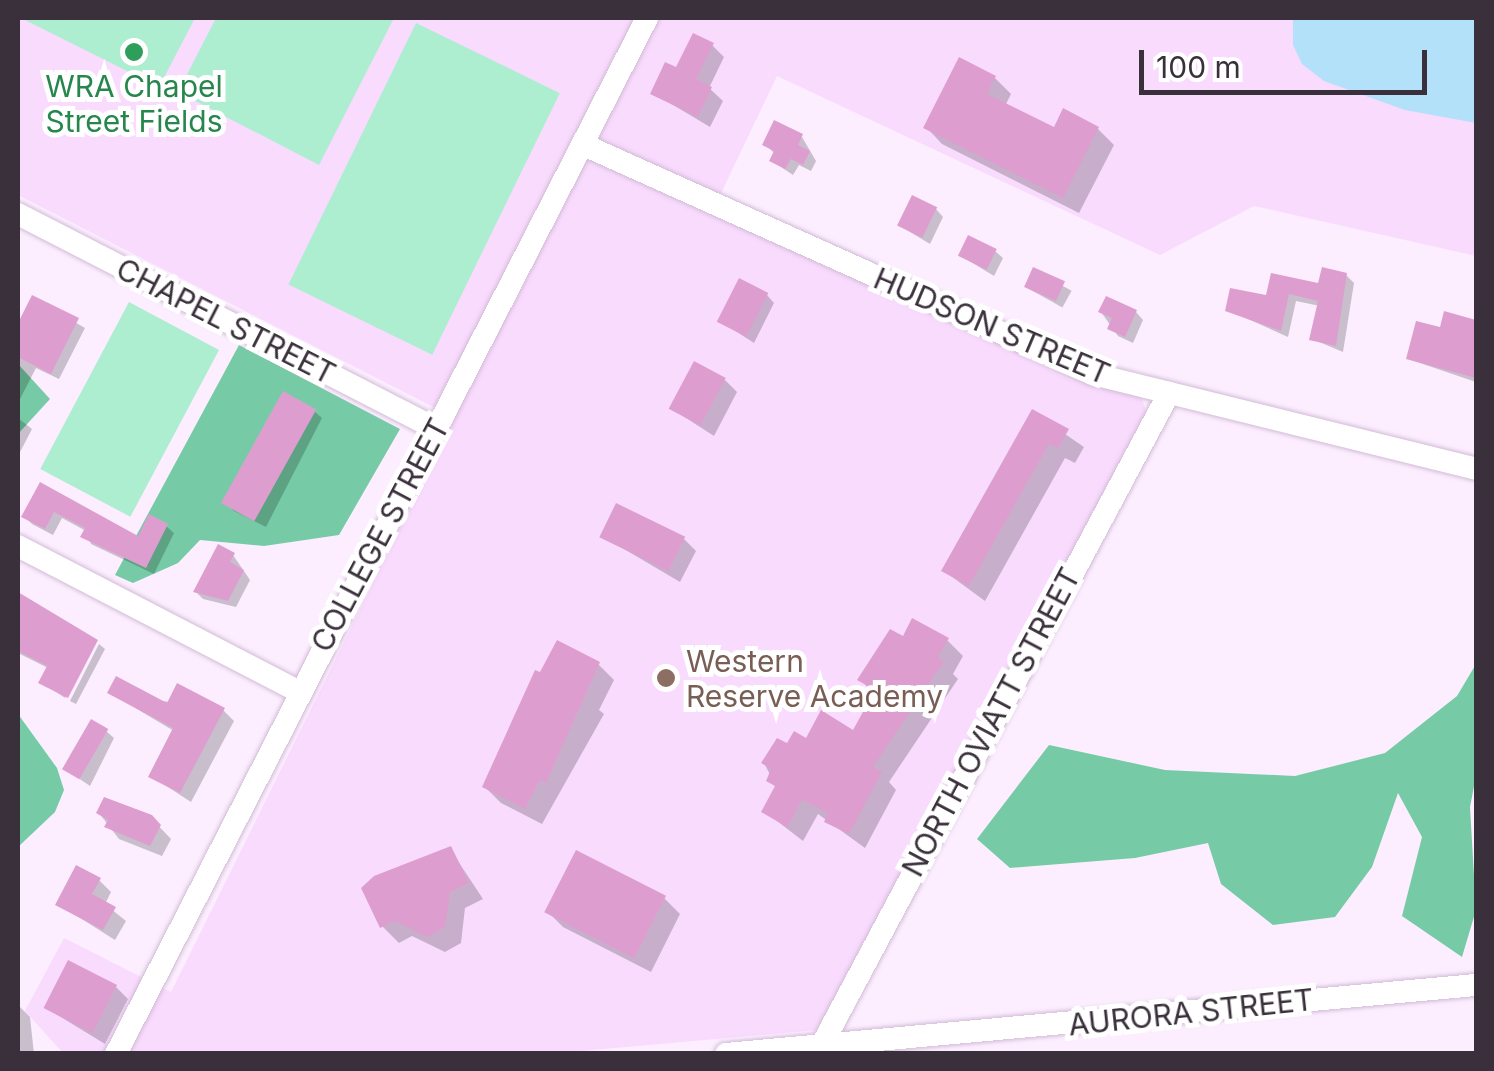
<!DOCTYPE html>
<style>
body{margin:0}
#map{position:relative;width:1494px;height:1071px;overflow:hidden;background:#fceeff;font-family:Inter,sans-serif}
div>[style]{position:absolute}
.built>*{inset:0;background:#f9dbfe}
.green>*{inset:0;background:#adedd0;transform-origin:0 0}
.forest>*{inset:0;background:#76cba6}
.water>*{inset:0;background:#b3e1fa}
.shadow>*{inset:0;background:#0003;transform-origin:0 0}
.building>*{inset:0;background:#dd9ecf;transform-origin:0 0}
.roads{filter:drop-shadow(0 0 2px #d2bbd6) drop-shadow(0 0 2px #d2bbd6)}
.minor>*{height:22px;margin:-11px;padding:0 11px;transform-origin:11px;border-radius:11px;background:#fff}
.dots>*{width:28px;height:28px;translate:-50% -50%;box-sizing:border-box;border:5px solid #fff;border-radius:50%}
span{translate:-50% -50%;white-space:nowrap;text-align:center;line-height:1.15;-webkit-text-stroke:10px #fff;paint-order:stroke}
.leisure-label{font-size:30px;color:#27864d}
.street-label{font-size:30px;color:#3a303b}
.education-label{font-size:30px;color:#785e54}
.left{translate:0 -50%;text-align:left}
.frame{position:absolute;inset:0;border:20px solid #3a303b;pointer-events:none}
.scale{position:absolute;left:1139px;top:50px;width:288px;height:45px;box-sizing:border-box;border:5px solid #3a303b;border-top:0;padding-left:12px;font-size:30px;line-height:35px;white-space:nowrap;color:#3a303b;-webkit-text-stroke:8px #fff;paint-order:stroke}
</style>
<div id="map">
<div class="built">
<i style="clip-path:polygon(18px 18px,1476px 18px,1476px 256px,1254px 206px,1160px 255px,777px 76px,712px 212px,1142px 398px,1147px 416px,817px 1030px,547px 1054px,63px 1053px,25px 1011px,64px 938px,171px 992px,455px 418px,18px 195px)"></i>
</div>
<div class="green">
<i style="clip-path:polygon(21px 18px,195px 18px,159px 87px)"></i>
<i style="clip-path:polygon(216px 18px,394px 18px,319px 165px,178px 92px)"></i>
<i style="left:416px;top:23px;width:160px;height:291px;rotate:26deg"></i>
<i style="left:129px;top:302px;width:102px;height:189px;rotate:28deg"></i>
</div>
<div class="forest">
<i style="clip-path:polygon(239px 345px,400px 429px,339px 535px,264px 546px,200px 540px,178px 563px,133px 583px,115px 575px)"></i>
<i style="clip-path:polygon(18px 364px,50px 399px,18px 434px)"></i>
<i style="clip-path:polygon(1476px 664px,1476px 776px,1470px 807px,1476px 910px,1462px 957px,1402px 916px,1422px 837px,1398px 793px,1372px 867px,1335px 917px,1273px 925px,1221px 884px,1208px 843px,1135px 858px,1010px 868px,977px 839px,1049px 745px,1165px 770px,1295px 776px,1385px 753px,1457px 696px)"></i>
<i style="clip-path:polygon(18px 714px,57px 768px,64px 790px,55px 812px,18px 847px)"></i>
</div>
<div class="water">
<i style="clip-path:polygon(1293px 18px,1476px 18px,1476px 123px,1405px 110px,1324px 81px,1302px 64px,1293px 45px)"></i>
</div>
<div class="shadow">
<i style="clip-path:polygon(712px 45px,724px 57px,709px 88px,723px 101px,710px 127px,653px 93px)"></i>
<i style="clip-path:polygon(995px 78px,1011px 94px,1005px 106px,1055px 130px,1098px 129px,1114px 145px,1079px 213px,942px 144px,926px 127px)"></i>
<i style="clip-path:polygon(802px 137px,816px 161px,811px 171px,799px 165px,793px 175px,772px 161px,775px 154px,765px 144px)"></i>
<i style="clip-path:polygon(936px 209px,943px 217px,930px 244px,900px 226px)"></i>
<i style="clip-path:polygon(995px 251px,1003px 258px,994px 276px,961px 256px)"></i>
<i style="left:1034px;top:270px;width:43px;height:19px;rotate:29deg"></i>
<i style="clip-path:polygon(1346px 275px,1354px 283px,1343px 352px,1312px 339px,1320px 306px,1296px 301px,1288px 337px,1228px 310px)"></i>
<i style="clip-path:polygon(767px 295px,774px 303px,754px 343px,720px 321px)"></i>
<i style="clip-path:polygon(33px 298px,85px 328px,59px 379px,36px 368px,18px 403px,18px 329px)"></i>
<i style="clip-path:polygon(1101px 312px,1136px 312px,1143px 320px,1133px 343px,1118px 336px)"></i>
<i style="clip-path:polygon(1446px 315px,1476px 322px,1476px 382px,1408px 359px,1442px 330px)"></i>
<i style="clip-path:polygon(725px 380px,737px 392px,714px 436px,672px 409px)"></i>
<i style="clip-path:polygon(314px 411px,322px 418px,266px 527px,234px 511px,226px 503px)"></i>
<i style="clip-path:polygon(1033px 412px,1084px 447px,1075px 463px,1065px 458px,985px 601px,944px 571px)"></i>
<i style="clip-path:polygon(18px 418px,32px 429px,18px 456px)"></i>
<i style="clip-path:polygon(41px 485px,139px 539px,166px 526px,174px 533px,154px 574px,91px 544px,86px 531px,62px 518px,53px 535px,32px 524px,24px 516px)"></i>
<i style="clip-path:polygon(602px 536px,684px 539px,696px 551px,680px 582px)"></i>
<i style="clip-path:polygon(233px 555px,250px 580px,236px 607px,203px 599px,196px 592px)"></i>
<i style="clip-path:polygon(20px 596px,95px 641px,65px 698px,41px 682px,48px 668px,18px 653px)"></i>
<i style="clip-path:polygon(904px 640px,947px 640px,963px 656px,953px 674px,958px 679px,889px 782px,896px 790px,865px 848px,818px 814px,803px 841px,764px 811px,777px 788px,764px 763px,788px 746px,854px 733px,875px 694px,860px 680px)"></i>
<i style="clip-path:polygon(99px 644px,105px 649px,76px 704px,70px 701px)"></i>
<i style="clip-path:polygon(598px 664px,614px 680px,599px 710px,604px 714px,542px 824px,501px 803px,485px 787px)"></i>
<i style="clip-path:polygon(110px 693px,223px 710px,234px 721px,191px 802px,151px 776px,174px 731px)"></i>
<i style="clip-path:polygon(106px 731px,114px 738px,90px 786px,68px 771px)"></i>
<i style="clip-path:polygon(99px 813px,150px 817px,171px 839px,162px 856px,119px 839px)"></i>
<i style="clip-path:polygon(450px 849px,483px 899px,465px 908px,461px 943px,445px 952px,412px 936px,399px 943px,382px 926px)"></i>
<i style="clip-path:polygon(99px 880px,111px 892px,105px 904px,126px 921px,115px 940px,58px 904px)"></i>
<i style="clip-path:polygon(664px 898px,680px 914px,651px 972px,563px 927px,547px 911px)"></i>
<i style="clip-path:polygon(116px 987px,128px 999px,105px 1044px,46px 1008px)"></i>
<i style="clip-path:polygon(18px 1005px,30px 1017px,34px 1054px,18px 1054px)"></i>
</div>
<div class="building">
<i style="clip-path:polygon(693px 33px,714px 43px,696px 79px,712px 87px,698px 117px,650px 94px,665px 62px,676px 67px)"></i>
<i style="clip-path:polygon(959px 57px,996px 76px,987px 94px,1054px 127px,1063px 108px,1099px 127px,1063px 198px,923px 128px)"></i>
<i style="clip-path:polygon(774px 120px,803px 134px,798px 145px,810px 151px,803px 165px,791px 159px,785px 169px,769px 161px,774px 151px,762px 145px)"></i>
<i style="left:912px;top:195px;width:28px;height:34px;rotate:26deg"></i>
<i style="left:968px;top:235px;width:32px;height:23px;rotate:26deg"></i>
<i style="left:1033px;top:267px;width:35px;height:22px;rotate:24deg"></i>
<i style="clip-path:polygon(1322px 267px,1347px 273px,1336px 346px,1309px 340px,1318px 301px,1289px 294px,1281px 331px,1225px 311px,1230px 288px,1266px 295px,1271px 273px,1318px 283px)"></i>
<i style="left:739px;top:278px;width:33px;height:49px;rotate:27deg"></i>
<i style="clip-path:polygon(32px 295px,79px 318px,51px 374px,18px 357px,18px 323px)"></i>
<i style="clip-path:polygon(1106px 296px,1137px 310px,1125px 337px,1107px 329px,1112px 318px,1098px 312px)"></i>
<i style="clip-path:polygon(1444px 311px,1476px 320px,1476px 378px,1406px 359px,1416px 321px,1440px 327px)"></i>
<i style="left:694px;top:361px;width:36px;height:54px;rotate:28deg"></i>
<i style="left:283px;top:391px;width:38px;height:128px;rotate:29deg"></i>
<i style="clip-path:polygon(1032px 409px,1069px 429px,1058px 448px,1049px 444px,969px 586px,941px 571px)"></i>
<i style="clip-path:polygon(40px 482px,138px 536px,149px 514px,168px 524px,146px 568px,80px 537px,85px 528px,54px 512px,45px 529px,21px 517px)"></i>
<i style="left:616px;top:503px;width:77px;height:38px;rotate:26deg"></i>
<i style="clip-path:polygon(218px 544px,235px 553px,230px 562px,244px 570px,228px 601px,193px 592px)"></i>
<i style="clip-path:polygon(18px 592px,98px 640px,68px 698px,38px 683px,47px 666px,18px 651px)"></i>
<i style="clip-path:polygon(912px 618px,949px 638px,938px 657px,944px 661px,873px 767px,882px 772px,849px 834px,824px 822px,828px 813px,802px 800px,787px 827px,761px 812px,775px 786px,766px 781px,771px 769px,761px 763px,777px 738px,787px 743px,794px 731px,806px 738px,821px 710px,853px 730px,875px 690px,857px 680px,890px 629px,903px 636px)"></i>
<i style="clip-path:polygon(557px 640px,600px 662px,546px 783px,540px 780px,525px 809px,482px 787px,535px 670px,540px 672px)"></i>
<i style="clip-path:polygon(116px 676px,167px 703px,177px 683px,225px 708px,180px 793px,148px 777px,173px 728px,107px 693px)"></i>
<i style="left:91px;top:719px;width:20px;height:58px;rotate:30deg"></i>
<i style="clip-path:polygon(104px 797px,152px 815px,161px 825px,150px 846px,104px 827px,108px 820px,96px 813px)"></i>
<i style="clip-path:polygon(451px 846px,469px 883px,450px 892px,445px 927px,427px 937px,395px 921px,380px 928px,361px 888px,374px 876px)"></i>
<i style="left:576px;top:850px;width:101px;height:70px;rotate:27deg"></i>
<i style="clip-path:polygon(76px 865px,101px 878px,92px 894px,116px 907px,103px 930px,55px 905px)"></i>
<i style="left:68px;top:960px;width:55px;height:54px;rotate:27deg"></i>
</div>
<div class="roads">
<div class="minor">
<i style="left:584px;top:145px;width:558px;rotate:24.22deg"></i>
<i style="left:1093px;top:374px;width:395px;rotate:13.9deg"></i>
<i style="left:18px;top:214px;width:469px;rotate:27.2deg"></i>
<i style="left:18px;top:546px;width:315px;rotate:27.4deg"></i>
<i style="left:116px;top:1054px;width:1164px;rotate:-62.86deg"></i>
<i style="left:726px;top:1054px;width:753px;rotate:-5.26deg"></i>
<i style="left:817px;top:1054px;width:749px;rotate:-61.96deg"></i>
</div>
</div>
<div class="dots">
<i style="left:134px;top:52px;background:#2e9e5b"></i>
<i style="left:666px;top:678px;background:#8d6e63"></i>
</div>
<div class="leisure-label">
<span style="left:134px;top:103px">WRA Chapel<br>Street Fields</span>
</div>
<div class="street-label">
<span style="left:226px;top:321px;rotate:27deg">CHAPEL STREET</span>
<span style="left:992px;top:326px;rotate:23deg">HUDSON STREET</span>
<span style="left:380px;top:535px;rotate:-62deg">COLLEGE STREET</span>
<span style="left:991px;top:722px;rotate:-62deg">NORTH OVIATT STREET</span>
<span style="left:1191px;top:1012px;rotate:-6deg">AURORA STREET</span>
</div>
<div class="education-label">
<span class="left" style="left:686px;top:678px">Western<br>Reserve Academy</span>
</div>
<div class="frame"></div>
<div class="scale">100 m</div>
</div>
